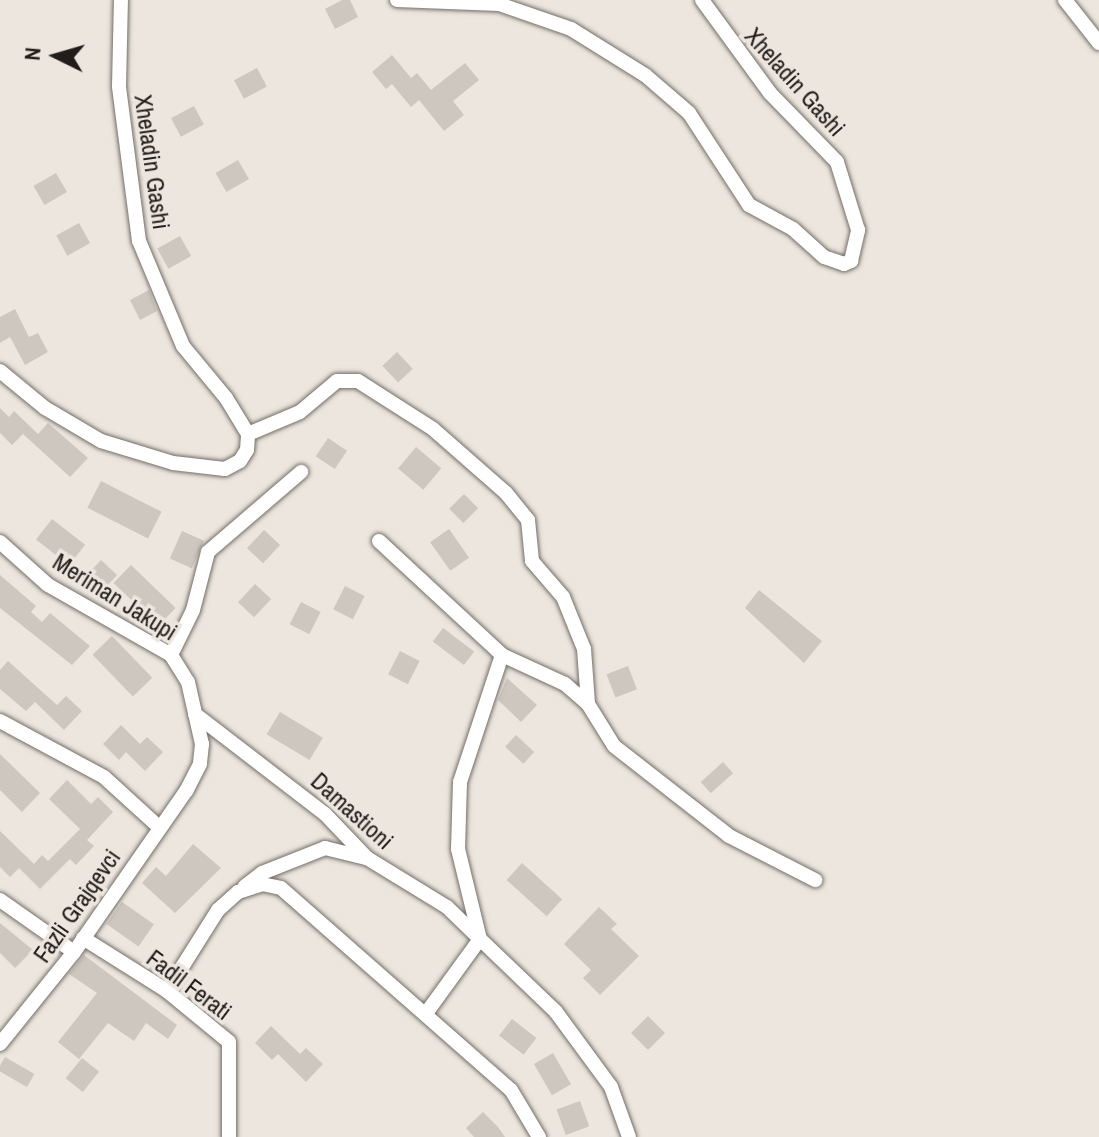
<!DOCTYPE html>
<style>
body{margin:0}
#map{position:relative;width:1099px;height:1137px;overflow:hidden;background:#ece6de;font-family:"Archivo Narrow",sans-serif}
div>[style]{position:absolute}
.building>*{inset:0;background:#cdc7bf;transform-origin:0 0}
.roads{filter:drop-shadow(0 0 2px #746e67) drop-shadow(0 0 2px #746e67)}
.minor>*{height:14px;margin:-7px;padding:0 7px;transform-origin:7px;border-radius:7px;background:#fff}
span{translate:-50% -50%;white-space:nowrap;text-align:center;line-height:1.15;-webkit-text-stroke:7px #ece6de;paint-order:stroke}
.street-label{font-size:24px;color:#201d1a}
.north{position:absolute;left:16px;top:16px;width:80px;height:80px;-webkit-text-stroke:6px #ece6de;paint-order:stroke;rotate:275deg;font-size:22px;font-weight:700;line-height:32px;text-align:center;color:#201d1a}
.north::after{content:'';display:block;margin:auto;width:28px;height:36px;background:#201d1a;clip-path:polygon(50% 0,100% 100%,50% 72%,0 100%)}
</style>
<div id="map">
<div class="building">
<i style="clip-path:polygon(342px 0,350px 0,358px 17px,335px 29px,325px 9px)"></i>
<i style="clip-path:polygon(392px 55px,411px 78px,417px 73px,431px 90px,465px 63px,479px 80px,453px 101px,464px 115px,444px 131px,419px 100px,411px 107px,392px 84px,386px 89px,372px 72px)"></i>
<i style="left:257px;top:68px;width:21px;height:26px;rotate:62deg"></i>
<i style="left:194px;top:106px;width:21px;height:26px;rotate:62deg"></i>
<i style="left:238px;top:160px;width:22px;height:26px;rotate:60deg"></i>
<i style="left:56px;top:173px;width:22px;height:26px;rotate:60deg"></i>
<i style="left:79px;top:223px;width:23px;height:26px;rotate:61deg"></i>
<i style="left:180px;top:236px;width:23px;height:26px;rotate:61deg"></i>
<i style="clip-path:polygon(149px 290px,157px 311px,140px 320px,130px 300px)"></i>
<i style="clip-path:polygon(15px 309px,29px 337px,38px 333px,48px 352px,25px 365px,10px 337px,0 343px,0 317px)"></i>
<i style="left:397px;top:352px;width:23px;height:20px;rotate:47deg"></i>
<i style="clip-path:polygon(0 408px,9px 417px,14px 411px,38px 434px,48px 423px,88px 458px,70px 477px,23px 434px,12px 445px,0 433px)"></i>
<i style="left:328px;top:438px;width:23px;height:22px;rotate:34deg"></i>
<i style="left:416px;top:447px;width:33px;height:28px;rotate:40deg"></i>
<i style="left:101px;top:481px;width:68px;height:30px;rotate:27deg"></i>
<i style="left:464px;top:494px;width:20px;height:21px;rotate:45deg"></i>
<i style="left:52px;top:519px;width:42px;height:26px;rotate:38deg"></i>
<i style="left:449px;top:529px;width:35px;height:23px;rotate:55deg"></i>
<i style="left:264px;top:530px;width:22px;height:25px;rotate:43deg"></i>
<i style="left:182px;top:531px;width:24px;height:30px;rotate:24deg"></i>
<i style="left:101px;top:560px;width:22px;height:25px;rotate:43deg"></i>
<i style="left:131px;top:565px;width:62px;height:25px;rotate:44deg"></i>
<i style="clip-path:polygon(0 575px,36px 606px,31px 612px,42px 622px,50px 613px,90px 646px,72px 665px,0 608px)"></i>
<i style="left:255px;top:584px;width:22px;height:25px;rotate:43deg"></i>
<i style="left:345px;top:586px;width:22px;height:26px;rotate:27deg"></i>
<i style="clip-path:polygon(759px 590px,822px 641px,804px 663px,745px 608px)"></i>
<i style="left:301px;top:602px;width:22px;height:25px;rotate:27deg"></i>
<i style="left:443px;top:628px;width:39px;height:17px;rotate:37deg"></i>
<i style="left:112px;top:636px;width:58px;height:27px;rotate:46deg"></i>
<i style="left:400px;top:651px;width:22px;height:26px;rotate:27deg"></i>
<i style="clip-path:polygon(8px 661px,57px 705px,66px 696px,82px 711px,64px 730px,35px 702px,26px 711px,0 689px,0 670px)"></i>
<i style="left:628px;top:666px;width:25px;height:23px;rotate:69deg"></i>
<i style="clip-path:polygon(507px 678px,537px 705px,521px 722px,498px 700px)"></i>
<i style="left:280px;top:712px;width:50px;height:26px;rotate:31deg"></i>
<i style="clip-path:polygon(121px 725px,140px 744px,147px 737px,163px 752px,145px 771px,126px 752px,119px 760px,103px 744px)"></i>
<i style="left:516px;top:735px;width:25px;height:16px;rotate:43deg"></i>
<i style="clip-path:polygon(0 754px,40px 793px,22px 812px,0 790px)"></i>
<i style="left:723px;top:762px;width:15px;height:30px;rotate:48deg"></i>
<i style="clip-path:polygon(67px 780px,91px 804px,98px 797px,113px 812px,87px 840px,94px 846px,76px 865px,70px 859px,40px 889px,19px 868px,10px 877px,0 867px,0 831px,34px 864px,42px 855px,48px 861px,80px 829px,49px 799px)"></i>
<i style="clip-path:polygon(193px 844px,221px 868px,175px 913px,142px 883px,156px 867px,166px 876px)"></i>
<i style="left:522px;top:863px;width:54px;height:23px;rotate:42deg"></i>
<i style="left:122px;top:902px;width:39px;height:27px;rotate:35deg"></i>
<i style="clip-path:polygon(599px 907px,617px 924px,611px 929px,639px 956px,600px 995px,583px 978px,591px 970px,564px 944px)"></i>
<i style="clip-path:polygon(0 923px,33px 950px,15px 968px,0 953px)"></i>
<i style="clip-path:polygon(84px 955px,177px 1025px,168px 1039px,146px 1023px,134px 1041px,108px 1023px,79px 1059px,58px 1042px,97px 993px,69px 974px)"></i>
<i style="left:648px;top:1016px;width:24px;height:24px;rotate:45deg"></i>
<i style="left:512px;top:1019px;width:31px;height:21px;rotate:38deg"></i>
<i style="clip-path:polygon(271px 1026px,300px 1054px,306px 1048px,323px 1064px,306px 1082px,278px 1054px,272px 1060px,255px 1043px)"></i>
<i style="left:553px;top:1053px;width:36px;height:22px;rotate:60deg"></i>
<i style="left:5px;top:1057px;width:34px;height:15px;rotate:30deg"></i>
<i style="left:82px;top:1058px;width:22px;height:26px;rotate:39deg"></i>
<i style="left:580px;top:1101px;width:27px;height:25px;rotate:70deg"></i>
<i style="clip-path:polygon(483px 1112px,498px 1127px,505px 1137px,474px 1137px,466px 1128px)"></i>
</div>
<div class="roads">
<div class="minor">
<i style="left:397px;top:0;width:102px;rotate:2.2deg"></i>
<i style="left:499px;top:4px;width:76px;rotate:19.1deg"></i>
<i style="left:571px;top:29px;width:87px;rotate:31.9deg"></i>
<i style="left:645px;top:75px;width:58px;rotate:40.8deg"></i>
<i style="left:689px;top:113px;width:110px;rotate:56.9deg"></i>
<i style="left:749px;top:205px;width:50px;rotate:28.6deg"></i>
<i style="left:793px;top:229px;width:42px;rotate:42.1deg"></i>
<i style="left:824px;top:257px;width:21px;rotate:19deg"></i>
<i style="left:844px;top:264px;width:8px;rotate:-23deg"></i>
<i style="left:851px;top:261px;width:32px;rotate:-77deg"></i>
<i style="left:858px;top:230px;width:71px;rotate:-107.2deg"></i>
<i style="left:837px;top:162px;width:96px;rotate:-134.2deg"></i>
<i style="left:770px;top:93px;width:115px;rotate:-126.2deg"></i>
<i style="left:1065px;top:0;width:55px;rotate:51.7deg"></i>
<i style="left:0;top:371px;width:58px;rotate:39.4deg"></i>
<i style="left:45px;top:408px;width:65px;rotate:30.5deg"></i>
<i style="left:101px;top:441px;width:75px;rotate:17deg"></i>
<i style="left:173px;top:463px;width:52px;rotate:6.6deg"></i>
<i style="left:225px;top:469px;width:17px;rotate:-28deg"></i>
<i style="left:240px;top:461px;width:13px;rotate:-58deg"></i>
<i style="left:247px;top:450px;width:16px;rotate:-86deg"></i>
<i style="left:248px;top:434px;width:42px;rotate:-121.4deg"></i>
<i style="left:226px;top:398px;width:67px;rotate:-129.6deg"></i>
<i style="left:183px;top:346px;width:114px;rotate:-112.7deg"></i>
<i style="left:139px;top:241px;width:156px;rotate:-97.4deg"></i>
<i style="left:119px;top:86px;width:86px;rotate:-88.7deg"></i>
<i style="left:248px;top:434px;width:56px;rotate:-22.9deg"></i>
<i style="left:300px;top:412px;width:48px;rotate:-40deg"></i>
<i style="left:337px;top:381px;width:21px"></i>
<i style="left:358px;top:381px;width:89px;rotate:32.6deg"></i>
<i style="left:433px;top:429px;width:97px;rotate:41.2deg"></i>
<i style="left:506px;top:493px;width:35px;rotate:51deg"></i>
<i style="left:528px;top:520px;width:41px;rotate:84.4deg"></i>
<i style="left:532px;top:561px;width:48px;rotate:49.3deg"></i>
<i style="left:563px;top:597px;width:56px;rotate:68deg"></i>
<i style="left:584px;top:649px;width:55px;rotate:85.8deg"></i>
<i style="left:379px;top:541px;width:168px;rotate:42.8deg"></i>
<i style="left:502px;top:655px;width:69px;rotate:24.7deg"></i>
<i style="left:565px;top:684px;width:30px;rotate:41deg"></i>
<i style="left:588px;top:704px;width:49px;rotate:58.2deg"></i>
<i style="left:614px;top:746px;width:146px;rotate:38deg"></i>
<i style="left:729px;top:836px;width:97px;rotate:27.1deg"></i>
<i style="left:0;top:542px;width:64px;rotate:41.9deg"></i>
<i style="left:48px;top:585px;width:142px;rotate:29.6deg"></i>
<i style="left:171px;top:655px;width:32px;rotate:58deg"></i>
<i style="left:188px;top:682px;width:64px;rotate:77.3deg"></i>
<i style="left:202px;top:744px;width:20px;rotate:96deg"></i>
<i style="left:200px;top:764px;width:30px;rotate:117deg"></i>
<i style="left:186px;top:791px;width:196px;rotate:124.8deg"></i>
<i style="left:74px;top:952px;width:118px;rotate:128.8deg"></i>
<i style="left:171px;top:655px;width:50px;rotate:-63.9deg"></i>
<i style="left:193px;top:610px;width:60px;rotate:-75.5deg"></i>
<i style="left:208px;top:552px;width:123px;rotate:-40.7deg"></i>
<i style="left:502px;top:655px;width:134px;rotate:108.3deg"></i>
<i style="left:460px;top:782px;width:67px;rotate:91.7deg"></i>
<i style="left:458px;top:849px;width:93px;rotate:76.3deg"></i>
<i style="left:480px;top:939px;width:105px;rotate:43.8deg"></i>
<i style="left:556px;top:1012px;width:93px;rotate:53.7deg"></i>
<i style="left:611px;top:1087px;width:53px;rotate:70.2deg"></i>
<i style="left:195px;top:714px;width:164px;rotate:37.6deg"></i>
<i style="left:325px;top:814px;width:61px;rotate:46.3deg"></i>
<i style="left:367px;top:858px;width:94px;rotate:31.5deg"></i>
<i style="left:447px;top:907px;width:46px;rotate:44.1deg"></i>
<i style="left:480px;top:939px;width:90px;rotate:126deg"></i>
<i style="left:0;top:721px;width:118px;rotate:28.3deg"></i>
<i style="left:104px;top:777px;width:74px;rotate:42.3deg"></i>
<i style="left:245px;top:886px;width:21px;rotate:-37deg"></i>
<i style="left:262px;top:873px;width:68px;rotate:-21.6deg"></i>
<i style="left:325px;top:848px;width:42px;rotate:13.7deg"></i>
<i style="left:0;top:900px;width:90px;rotate:35.1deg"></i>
<i style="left:83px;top:938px;width:99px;rotate:32.2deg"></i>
<i style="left:167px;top:991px;width:80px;rotate:39.4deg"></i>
<i style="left:229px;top:1042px;width:95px;rotate:90deg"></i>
<i style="left:167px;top:991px;width:96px;rotate:-57.8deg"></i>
<i style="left:218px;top:910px;width:27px;rotate:-42deg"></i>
<i style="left:238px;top:892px;width:25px;rotate:-18deg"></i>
<i style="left:262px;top:884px;width:19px;rotate:12deg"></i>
<i style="left:281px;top:888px;width:306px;rotate:41.3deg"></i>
<i style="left:511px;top:1090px;width:55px;rotate:59.2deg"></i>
</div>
</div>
<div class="street-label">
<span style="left:795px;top:82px;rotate:48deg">Xheladin Gashi</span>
<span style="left:152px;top:162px;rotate:82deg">Xheladin Gashi</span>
<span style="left:115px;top:597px;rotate:32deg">Meriman Jakupi</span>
<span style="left:352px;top:811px;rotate:42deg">Damastioni</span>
<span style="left:77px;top:906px;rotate:-55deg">Fazli Grajqevci</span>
<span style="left:189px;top:985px;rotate:37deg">Fadil Ferati</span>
</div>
<div class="north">N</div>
</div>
